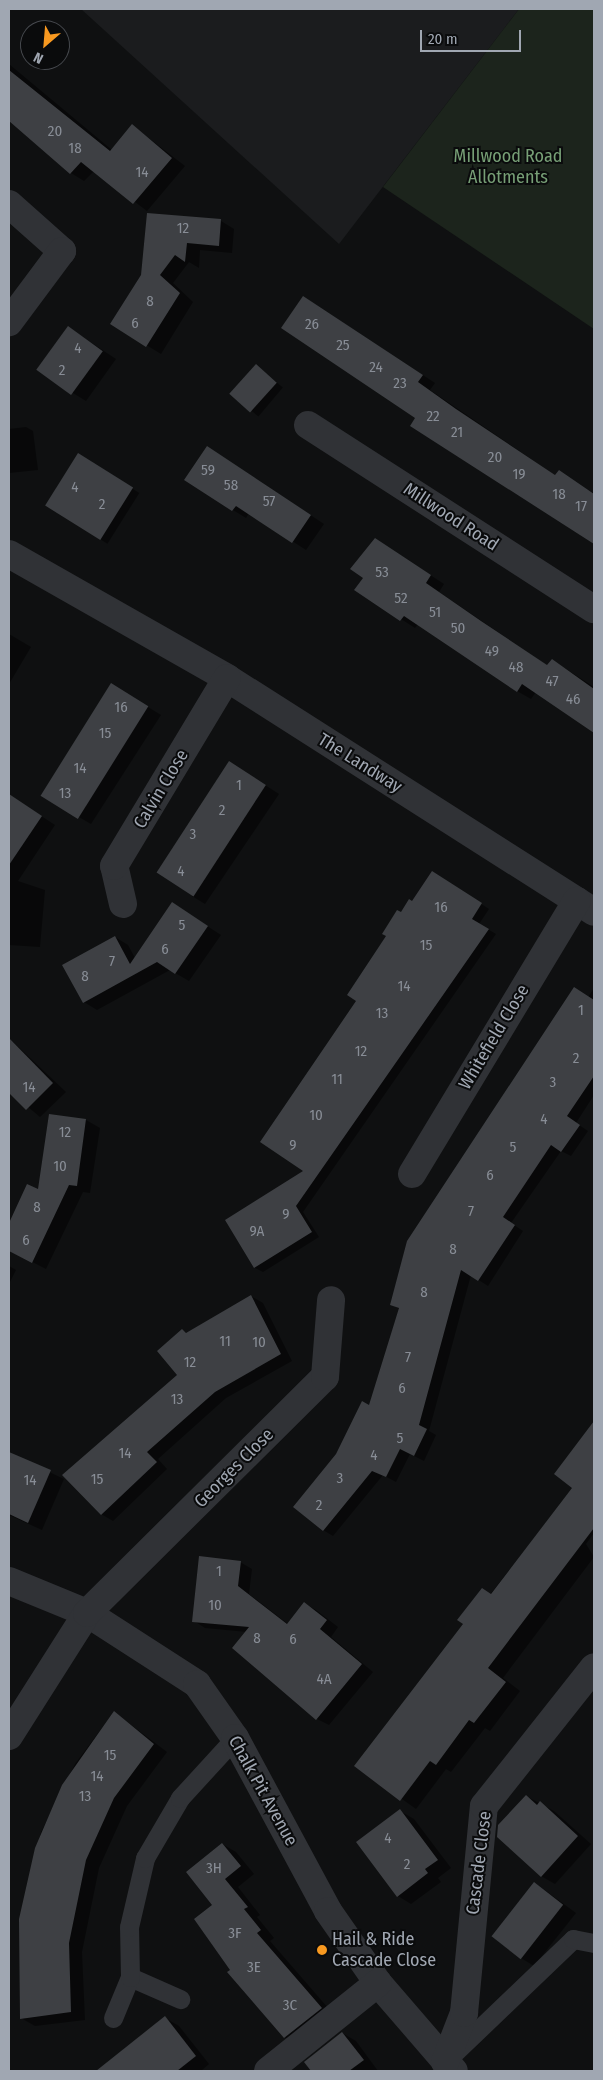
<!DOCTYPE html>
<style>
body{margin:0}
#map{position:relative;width:603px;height:2080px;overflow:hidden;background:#0f1011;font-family:"Fira Sans Condensed",sans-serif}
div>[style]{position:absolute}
.built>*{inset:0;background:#1b1c1e}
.green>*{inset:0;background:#1c241c}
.shadow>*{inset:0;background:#0007;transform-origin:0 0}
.building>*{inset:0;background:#3e4044;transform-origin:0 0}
.service>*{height:19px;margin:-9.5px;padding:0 9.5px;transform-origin:9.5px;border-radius:9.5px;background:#303236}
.minor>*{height:28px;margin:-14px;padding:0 14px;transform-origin:14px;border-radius:14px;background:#303236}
.dots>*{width:14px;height:14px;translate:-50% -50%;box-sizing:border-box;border:2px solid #0a0b0c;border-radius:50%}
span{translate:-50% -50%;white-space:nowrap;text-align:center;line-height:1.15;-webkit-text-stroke:4px #0a0b0c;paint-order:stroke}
.number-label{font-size:15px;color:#888d96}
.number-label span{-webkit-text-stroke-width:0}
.park-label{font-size:18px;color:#779f76}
.street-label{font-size:18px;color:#a0a7b2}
.poi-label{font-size:18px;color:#a0a7b2}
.left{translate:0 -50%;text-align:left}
.frame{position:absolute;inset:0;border:10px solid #a0a7b2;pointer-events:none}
.north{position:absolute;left:20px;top:20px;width:50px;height:50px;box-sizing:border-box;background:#0a0b0c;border:1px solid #46494e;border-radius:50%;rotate:207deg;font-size:14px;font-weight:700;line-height:20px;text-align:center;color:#a0a7b2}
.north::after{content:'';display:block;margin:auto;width:18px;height:22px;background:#f89920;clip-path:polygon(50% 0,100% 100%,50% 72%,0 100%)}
.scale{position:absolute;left:420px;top:30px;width:101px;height:22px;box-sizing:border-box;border:2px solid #a0a7b2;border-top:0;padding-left:6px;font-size:15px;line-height:18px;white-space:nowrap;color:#a0a7b2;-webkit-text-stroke:4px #0a0b0c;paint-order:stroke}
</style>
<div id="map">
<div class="built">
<i style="clip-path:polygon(81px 9px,519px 9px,339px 244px)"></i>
</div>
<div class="green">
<i style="clip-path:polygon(519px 9px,594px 9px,594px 329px,383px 187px)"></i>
</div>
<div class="shadow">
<i style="clip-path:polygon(9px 64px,112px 150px,133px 126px,185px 166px,147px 211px,94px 171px,84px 181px,71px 173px,9px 121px)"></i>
<i style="clip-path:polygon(148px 215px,221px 221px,234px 229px,232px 253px,200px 250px,199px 268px,189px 262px,173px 283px,193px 302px,161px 354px,112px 324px,143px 276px)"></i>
<i style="clip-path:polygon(304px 297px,435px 383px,430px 390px,556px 476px,594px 493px,594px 542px,412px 425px,417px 417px)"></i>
<i style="clip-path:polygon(69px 328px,116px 359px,86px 401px,73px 393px)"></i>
<i style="left:256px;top:365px;width:35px;height:38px;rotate:40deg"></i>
<i style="clip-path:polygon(26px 427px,33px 431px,38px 470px,9px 473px,9px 429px)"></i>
<i style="clip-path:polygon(221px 456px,324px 524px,306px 550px,249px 513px,246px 518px,233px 510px)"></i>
<i style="left:85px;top:459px;width:64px;height:60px;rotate:32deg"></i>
<i style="clip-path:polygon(389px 548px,444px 584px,439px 592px,495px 630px,548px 666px,552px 660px,594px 687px,594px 732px,536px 692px,531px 699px,517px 691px,418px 624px,415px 628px,356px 590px)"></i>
<i style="clip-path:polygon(9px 634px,31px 647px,9px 684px)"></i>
<i style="clip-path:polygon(125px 693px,161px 715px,91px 824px,41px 795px)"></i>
<i style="clip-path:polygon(243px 771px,279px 794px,205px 904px,192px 896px)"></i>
<i style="clip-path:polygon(9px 795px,55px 825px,18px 881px,45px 890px,40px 947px,9px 945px)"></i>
<i style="clip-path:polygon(440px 877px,489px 909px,479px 924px,496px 934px,303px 1212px,319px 1237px,263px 1272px,255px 1268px,227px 1221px,306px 1171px,358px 1001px,401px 913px)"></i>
<i style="clip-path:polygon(173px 904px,221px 935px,189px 981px,170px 970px,97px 1010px,84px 1002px,115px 937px,128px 945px,135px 958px)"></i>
<i style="clip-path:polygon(594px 988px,594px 1095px,576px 1123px,588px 1131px,571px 1156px,561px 1151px,511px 1223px,523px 1231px,488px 1286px,471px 1275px,429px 1431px,436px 1435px,424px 1461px,410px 1454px,396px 1482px,383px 1475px,333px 1536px,323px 1530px,337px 1455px,370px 1406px,400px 1309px,391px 1304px)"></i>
<i style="clip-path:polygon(9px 1038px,66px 1092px,40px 1117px,9px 1091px)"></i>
<i style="clip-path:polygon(50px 1115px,86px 1120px,100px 1128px,90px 1193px,83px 1192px,46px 1269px,9px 1250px,9px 1226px,28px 1186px,39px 1191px)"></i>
<i style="clip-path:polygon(9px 1266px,16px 1270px,9px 1284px)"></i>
<i style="clip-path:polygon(251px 1296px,263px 1303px,292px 1361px,226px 1398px,158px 1459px,167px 1469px,113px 1521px,101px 1514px,178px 1375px,182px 1330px,187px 1333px)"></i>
<i style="clip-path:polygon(594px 1422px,594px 1533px,586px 1544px,594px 1557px,503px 1678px,520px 1691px,490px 1731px,485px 1728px,451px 1772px,446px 1769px,416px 1809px,356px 1766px,574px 1487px,555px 1473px)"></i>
<i style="clip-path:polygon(9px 1453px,64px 1479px,42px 1530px,9px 1515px)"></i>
<i style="clip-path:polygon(240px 1562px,252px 1569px,249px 1594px,288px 1624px,304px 1603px,316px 1610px,338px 1627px,331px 1637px,373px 1672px,329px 1725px,317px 1719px,247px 1632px,205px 1628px,194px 1621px)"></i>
<i style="clip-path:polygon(114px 1712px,167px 1752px,127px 1806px,99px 1868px,82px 1952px,85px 2020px,35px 2026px,21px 2018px,22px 1909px,41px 1832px,75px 1764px)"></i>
<i style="clip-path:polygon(526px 1796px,554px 1811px,591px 1844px,555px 1884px,541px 1876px)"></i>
<i style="clip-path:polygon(400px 1811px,414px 1819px,451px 1868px,438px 1878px,441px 1882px,411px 1904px,398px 1896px)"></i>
<i style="clip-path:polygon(222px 1844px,236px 1852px,254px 1874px,238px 1887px,260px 1915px,257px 1917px,274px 1938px,270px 1941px,335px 2016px,299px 2045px,285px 2037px,232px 1970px)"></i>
<i style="clip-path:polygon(535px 1883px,576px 1913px,534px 1966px,521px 1958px)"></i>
<i style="clip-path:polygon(165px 2018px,179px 2026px,209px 2064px,201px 2071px,100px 2071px)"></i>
<i style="clip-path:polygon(342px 2033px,356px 2041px,378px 2071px,312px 2071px,306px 2063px)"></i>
</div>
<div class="building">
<i style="clip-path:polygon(9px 70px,110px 151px,132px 124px,172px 158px,133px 204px,81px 162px,70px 174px,9px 121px)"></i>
<i style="clip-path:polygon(147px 213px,221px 219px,219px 246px,187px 243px,185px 262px,175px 255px,160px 275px,180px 293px,146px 347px,110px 324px,141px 275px)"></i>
<i style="clip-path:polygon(303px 296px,423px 375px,418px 382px,456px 409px,555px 475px,559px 470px,594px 494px,594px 544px,410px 426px,415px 418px,281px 328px)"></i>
<i style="left:68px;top:326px;width:43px;height:54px;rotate:36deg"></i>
<i style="left:256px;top:364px;width:28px;height:40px;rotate:42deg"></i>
<i style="clip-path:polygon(207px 446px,311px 515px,292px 543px,236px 506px,232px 511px,184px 480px)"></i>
<i style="left:78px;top:453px;width:65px;height:62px;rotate:32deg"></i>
<i style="clip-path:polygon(375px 538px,431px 575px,426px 583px,481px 621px,547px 665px,552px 659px,594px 689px,594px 733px,522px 684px,517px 692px,404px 616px,400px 621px,354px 590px,363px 578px,350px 569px)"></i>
<i style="left:111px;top:683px;width:44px;height:133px;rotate:32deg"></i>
<i style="left:229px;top:761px;width:44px;height:133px;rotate:33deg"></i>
<i style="clip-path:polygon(9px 794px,42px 816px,9px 865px)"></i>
<i style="clip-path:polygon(432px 871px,482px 903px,472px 919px,489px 929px,296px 1206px,312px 1232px,254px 1268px,225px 1220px,303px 1171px,260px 1142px,356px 1001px,347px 995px,386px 936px,382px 934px,397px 910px,401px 912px,409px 899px,412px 901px)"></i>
<i style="clip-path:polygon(172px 902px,208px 926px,175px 974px,157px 962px,83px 1003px,62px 965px,115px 936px,130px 964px)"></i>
<i style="clip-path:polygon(574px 987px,594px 1000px,594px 1076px,567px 1116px,580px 1125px,561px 1152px,551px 1145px,503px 1217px,515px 1225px,478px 1281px,461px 1270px,419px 1425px,427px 1429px,414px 1456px,400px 1449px,386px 1477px,372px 1471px,323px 1531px,293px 1507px,336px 1454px,362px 1401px,369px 1405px,399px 1308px,390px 1305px,407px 1241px)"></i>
<i style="clip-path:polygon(9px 1038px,53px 1083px,26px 1110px,9px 1093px)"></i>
<i style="clip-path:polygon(49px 1114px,86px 1119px,77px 1186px,69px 1185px,32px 1263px,9px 1251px,9px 1223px,27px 1184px,38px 1189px)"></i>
<i style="clip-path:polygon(251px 1295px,281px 1354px,215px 1392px,147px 1452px,157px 1462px,101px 1515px,62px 1475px,177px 1375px,157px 1351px,182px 1329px,186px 1333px)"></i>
<i style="clip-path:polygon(594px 1421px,594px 1528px,488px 1668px,506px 1682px,474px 1723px,469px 1720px,436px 1765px,430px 1761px,400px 1801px,354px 1766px,463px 1624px,457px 1620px,482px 1588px,491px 1594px,572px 1488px,554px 1474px)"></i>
<i style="clip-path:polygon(9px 1452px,51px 1470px,28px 1523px,9px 1514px)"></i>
<i style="clip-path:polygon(199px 1556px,241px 1561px,238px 1586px,287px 1624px,304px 1602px,327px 1620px,320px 1629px,362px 1664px,316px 1720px,232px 1648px,249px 1627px,192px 1622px)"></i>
<i style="clip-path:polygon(114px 1711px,154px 1744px,114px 1798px,86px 1860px,69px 1943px,71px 2012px,20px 2019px,19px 1919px,35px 1848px,62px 1785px)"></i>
<i style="clip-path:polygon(526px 1795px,537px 1805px,540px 1801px,578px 1836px,541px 1877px,497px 1837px,498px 1825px)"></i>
<i style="clip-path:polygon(400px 1809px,438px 1860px,425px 1869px,428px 1873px,397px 1897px,356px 1842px)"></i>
<i style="clip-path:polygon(222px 1843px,241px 1866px,225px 1879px,248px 1907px,244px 1909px,261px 1930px,257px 1933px,322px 2008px,284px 2038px,227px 1972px,230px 1970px,194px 1919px,212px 1905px,186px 1872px)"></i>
<i style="left:534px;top:1882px;width:37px;height:69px;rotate:38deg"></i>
<i style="clip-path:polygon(165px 2016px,196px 2056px,177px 2071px,96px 2071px)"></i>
<i style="clip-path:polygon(342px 2032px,364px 2060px,349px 2071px,311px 2071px,304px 2062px)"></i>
</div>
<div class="service">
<i style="left:130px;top:1977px;width:55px;rotate:23.7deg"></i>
<i style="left:113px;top:2018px;width:44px;rotate:-67.5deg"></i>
<i style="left:130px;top:1977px;width:50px;rotate:-91.1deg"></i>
<i style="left:129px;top:1927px;width:71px;rotate:-76.9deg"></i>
<i style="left:145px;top:1858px;width:69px;rotate:-59.7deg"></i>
<i style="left:180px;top:1798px;width:81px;rotate:-47.5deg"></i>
<i style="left:451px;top:2056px;width:169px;rotate:-43.8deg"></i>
<i style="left:573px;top:1939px;width:21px;rotate:11deg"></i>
</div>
<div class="minor">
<i style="left:9px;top:204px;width:71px;rotate:41.6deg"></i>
<i style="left:62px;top:251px;width:89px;rotate:126.7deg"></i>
<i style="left:308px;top:425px;width:340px;rotate:32.8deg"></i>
<i style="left:9px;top:554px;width:251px;rotate:29.6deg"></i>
<i style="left:227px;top:678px;width:435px;rotate:32.5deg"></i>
<i style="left:123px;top:904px;width:39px;rotate:-103deg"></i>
<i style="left:114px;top:866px;width:219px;rotate:-59deg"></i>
<i style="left:412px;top:1174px;width:319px;rotate:-58.9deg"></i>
<i style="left:9px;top:1581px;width:84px;rotate:22.3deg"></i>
<i style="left:87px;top:1613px;width:131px;rotate:32.8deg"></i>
<i style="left:197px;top:1684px;width:66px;rotate:54.9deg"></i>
<i style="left:235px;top:1738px;width:196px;rotate:61.7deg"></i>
<i style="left:328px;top:1911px;width:88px;rotate:55.2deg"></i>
<i style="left:378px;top:1983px;width:116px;rotate:49.2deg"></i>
<i style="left:9px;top:1736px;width:146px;rotate:-57.6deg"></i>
<i style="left:87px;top:1613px;width:335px;rotate:-44.8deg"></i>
<i style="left:325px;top:1377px;width:77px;rotate:-85.5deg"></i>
<i style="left:445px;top:2062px;width:53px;rotate:-68.8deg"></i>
<i style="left:464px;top:2013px;width:208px;rotate:-84.5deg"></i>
<i style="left:484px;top:1806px;width:177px;rotate:-51.6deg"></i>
<i style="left:268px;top:2071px;width:141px;rotate:-38.7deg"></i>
</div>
<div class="dots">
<i style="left:322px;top:1950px;background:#f89920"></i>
</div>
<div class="number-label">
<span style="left:55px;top:132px">20</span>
<span style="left:75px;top:149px">18</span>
<span style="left:142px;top:173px">14</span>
<span style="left:183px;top:229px">12</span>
<span style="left:150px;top:302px">8</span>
<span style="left:135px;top:324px">6</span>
<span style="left:312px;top:325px">26</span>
<span style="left:343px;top:346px">25</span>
<span style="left:78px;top:349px">4</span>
<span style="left:376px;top:368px">24</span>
<span style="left:62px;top:371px">2</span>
<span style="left:400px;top:384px">23</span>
<span style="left:433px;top:417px">22</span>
<span style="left:457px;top:433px">21</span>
<span style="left:495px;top:458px">20</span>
<span style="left:208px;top:471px">59</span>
<span style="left:519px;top:475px">19</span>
<span style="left:231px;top:486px">58</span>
<span style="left:75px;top:488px">4</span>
<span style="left:559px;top:495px">18</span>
<span style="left:269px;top:502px">57</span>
<span style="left:102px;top:505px">2</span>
<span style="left:581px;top:507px">17</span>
<span style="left:382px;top:573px">53</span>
<span style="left:401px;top:599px">52</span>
<span style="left:435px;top:613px">51</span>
<span style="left:458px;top:629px">50</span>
<span style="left:492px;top:652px">49</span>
<span style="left:516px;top:668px">48</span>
<span style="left:552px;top:682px">47</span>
<span style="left:573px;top:700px">46</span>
<span style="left:121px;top:708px">16</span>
<span style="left:105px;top:734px">15</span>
<span style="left:80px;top:769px">14</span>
<span style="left:239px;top:786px">1</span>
<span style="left:65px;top:794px">13</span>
<span style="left:222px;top:811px">2</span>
<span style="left:193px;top:835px">3</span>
<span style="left:181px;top:872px">4</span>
<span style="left:441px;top:908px">16</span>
<span style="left:182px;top:926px">5</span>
<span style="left:426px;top:946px">15</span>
<span style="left:165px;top:950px">6</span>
<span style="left:112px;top:962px">7</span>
<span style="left:85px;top:977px">8</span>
<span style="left:404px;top:987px">14</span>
<span style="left:581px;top:1011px">1</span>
<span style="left:382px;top:1014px">13</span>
<span style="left:361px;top:1052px">12</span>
<span style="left:576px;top:1059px">2</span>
<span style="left:337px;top:1080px">11</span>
<span style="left:553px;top:1083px">3</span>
<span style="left:29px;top:1088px">14</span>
<span style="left:316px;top:1116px">10</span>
<span style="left:544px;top:1120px">4</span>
<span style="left:65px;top:1133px">12</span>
<span style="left:293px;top:1146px">9</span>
<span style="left:513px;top:1148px">5</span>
<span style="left:60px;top:1167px">10</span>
<span style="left:490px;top:1176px">6</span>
<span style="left:37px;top:1208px">8</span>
<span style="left:471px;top:1212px">7</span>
<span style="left:286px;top:1215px">9</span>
<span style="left:257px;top:1232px">9A</span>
<span style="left:26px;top:1241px">6</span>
<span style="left:453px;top:1250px">8</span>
<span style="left:424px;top:1293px">8</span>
<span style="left:225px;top:1342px">11</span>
<span style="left:259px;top:1343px">10</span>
<span style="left:408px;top:1358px">7</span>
<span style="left:190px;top:1363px">12</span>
<span style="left:402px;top:1389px">6</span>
<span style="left:177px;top:1400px">13</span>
<span style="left:400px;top:1439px">5</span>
<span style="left:125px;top:1454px">14</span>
<span style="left:374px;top:1456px">4</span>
<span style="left:340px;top:1479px">3</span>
<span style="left:97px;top:1480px">15</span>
<span style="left:30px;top:1481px">14</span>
<span style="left:319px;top:1506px">2</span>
<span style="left:219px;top:1572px">1</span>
<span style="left:215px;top:1606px">10</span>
<span style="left:257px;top:1639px">8</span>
<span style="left:293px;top:1640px">6</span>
<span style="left:324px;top:1680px">4A</span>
<span style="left:110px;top:1756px">15</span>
<span style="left:97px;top:1777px">14</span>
<span style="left:85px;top:1797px">13</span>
<span style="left:388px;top:1839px">4</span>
<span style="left:407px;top:1865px">2</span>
<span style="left:214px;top:1869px">3H</span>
<span style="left:235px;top:1934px">3F</span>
<span style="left:254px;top:1968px">3E</span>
<span style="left:290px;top:2006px">3C</span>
</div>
<div class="park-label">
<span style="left:508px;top:167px">Millwood Road<br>Allotments</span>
</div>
<div class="street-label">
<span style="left:451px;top:517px;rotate:33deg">Millwood Road</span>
<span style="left:360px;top:763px;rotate:32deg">The Landway</span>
<span style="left:161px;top:789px;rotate:-59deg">Calvin Close</span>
<span style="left:494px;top:1037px;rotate:-59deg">Whitefield Close</span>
<span style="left:234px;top:1468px;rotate:-45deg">Georges Close</span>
<span style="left:263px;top:1791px;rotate:61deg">Chalk Pit Avenue</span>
<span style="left:479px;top:1863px;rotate:-83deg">Cascade Close</span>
</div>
<div class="poi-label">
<span class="left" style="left:332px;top:1950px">Hail &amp; Ride<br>Cascade Close</span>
</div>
<div class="frame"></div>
<div class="north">N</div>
<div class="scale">20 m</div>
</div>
